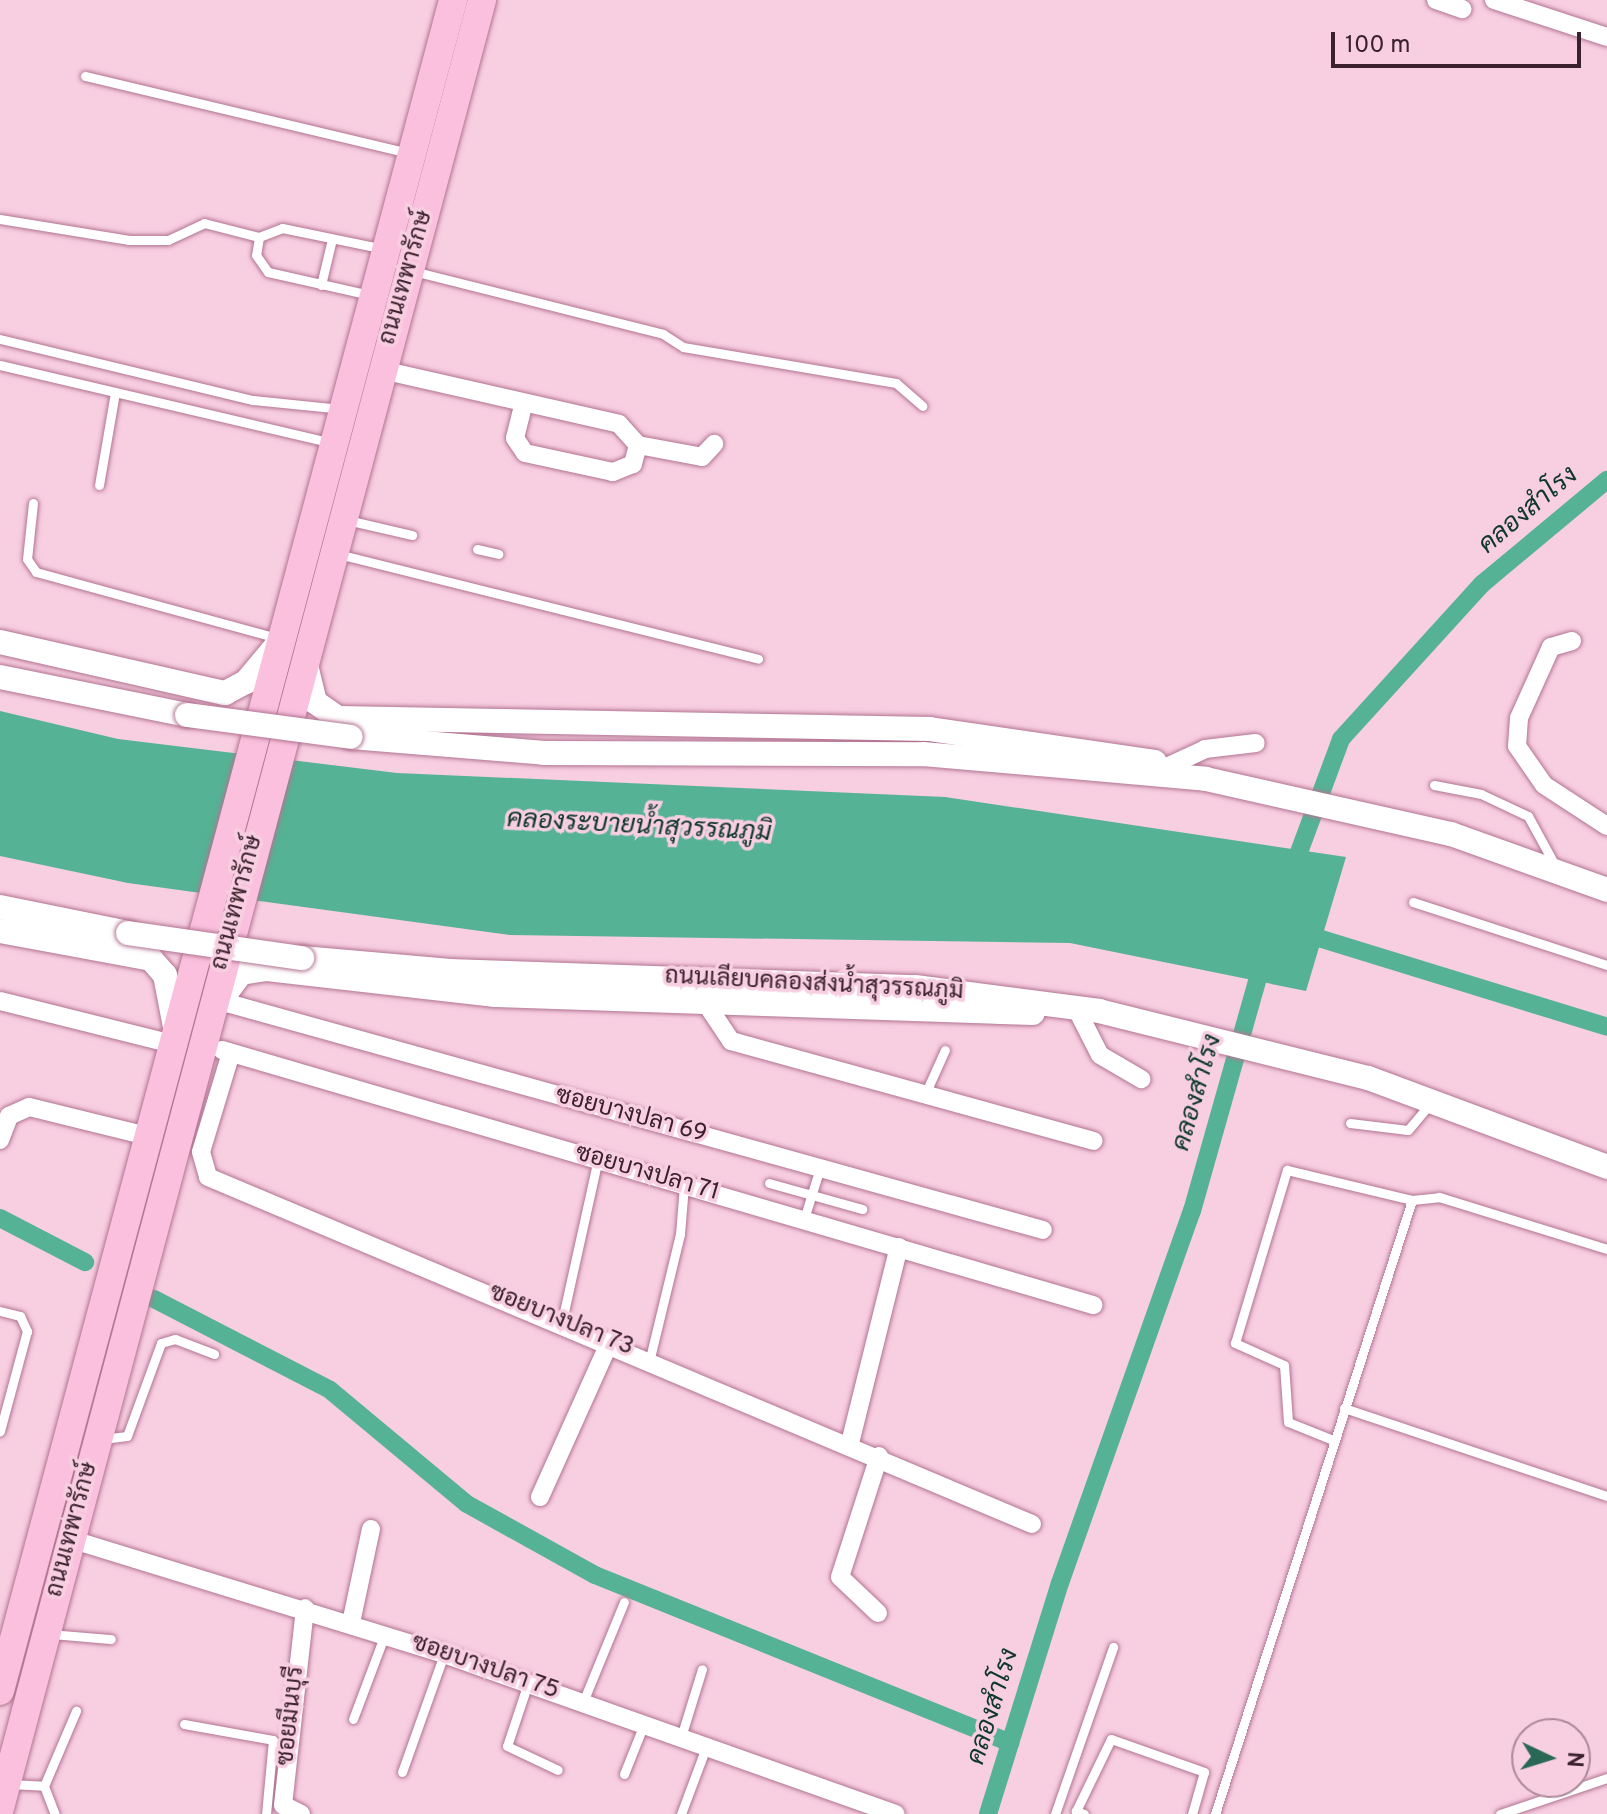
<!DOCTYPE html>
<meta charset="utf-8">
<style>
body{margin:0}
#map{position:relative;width:1607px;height:1814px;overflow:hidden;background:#f8cee1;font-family:Overpass,Sarabun,sans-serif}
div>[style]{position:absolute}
.water>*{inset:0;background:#55b294}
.canal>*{height:18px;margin:-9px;padding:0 9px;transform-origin:9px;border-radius:9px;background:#55b294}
.roads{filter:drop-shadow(0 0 2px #b27492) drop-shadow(0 0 2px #b27492)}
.service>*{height:9px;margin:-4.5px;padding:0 4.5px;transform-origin:4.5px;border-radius:4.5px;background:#fff}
.minor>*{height:18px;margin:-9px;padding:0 9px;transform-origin:9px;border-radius:9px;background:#fff}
.secondary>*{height:24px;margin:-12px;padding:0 12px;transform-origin:12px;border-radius:12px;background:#fff}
.primary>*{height:28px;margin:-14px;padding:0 14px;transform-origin:14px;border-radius:14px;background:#fac0dd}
.bridges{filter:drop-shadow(0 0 2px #b27492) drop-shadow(0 0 2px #b27492)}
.secondary-bridge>*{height:24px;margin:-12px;padding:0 12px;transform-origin:12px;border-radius:12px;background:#fff}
span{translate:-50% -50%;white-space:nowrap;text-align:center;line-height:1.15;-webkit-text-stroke:7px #f8cee1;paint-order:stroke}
.street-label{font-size:24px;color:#3b212e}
.water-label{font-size:26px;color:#0d372b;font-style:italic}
.north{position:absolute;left:1511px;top:1718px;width:80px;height:80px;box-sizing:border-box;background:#f8cee1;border:2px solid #ac8999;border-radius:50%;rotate:94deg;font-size:22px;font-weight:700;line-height:32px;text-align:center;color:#3b212e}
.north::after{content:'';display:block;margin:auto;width:28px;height:36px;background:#296854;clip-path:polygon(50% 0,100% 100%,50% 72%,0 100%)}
.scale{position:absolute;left:1331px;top:32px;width:250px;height:36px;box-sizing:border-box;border:4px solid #3b212e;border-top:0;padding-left:10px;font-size:24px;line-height:28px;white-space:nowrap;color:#3b212e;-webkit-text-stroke:6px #f8cee1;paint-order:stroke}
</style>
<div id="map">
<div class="water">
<i style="clip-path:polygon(0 711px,118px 739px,397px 773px,945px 797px,1346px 857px,1306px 991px,1070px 943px,510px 935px,128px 883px,0 856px)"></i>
</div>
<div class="canal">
<i style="left:1292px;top:871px;width:141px;rotate:-69.6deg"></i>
<i style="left:1341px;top:739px;width:210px;rotate:-47.7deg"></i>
<i style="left:1482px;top:584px;width:163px;rotate:-39.8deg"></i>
<i style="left:1299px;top:932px;width:322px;rotate:17.1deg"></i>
<i style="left:0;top:1218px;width:96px;rotate:27.4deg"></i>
<i style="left:154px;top:1299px;width:198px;rotate:27.3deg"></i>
<i style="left:330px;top:1390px;width:178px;rotate:39.8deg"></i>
<i style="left:467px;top:1504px;width:146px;rotate:29deg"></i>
<i style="left:595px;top:1575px;width:448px;rotate:22deg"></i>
<i style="left:988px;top:1814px;width:242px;rotate:-72.7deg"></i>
<i style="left:1060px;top:1583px;width:395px;rotate:-70.5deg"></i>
<i style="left:1192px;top:1211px;width:265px;rotate:-74.2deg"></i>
</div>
<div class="roads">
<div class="service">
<i style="left:85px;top:76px;width:332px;rotate:13.4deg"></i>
<i style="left:0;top:219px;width:131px;rotate:9.2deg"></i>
<i style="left:129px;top:240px;width:39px"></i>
<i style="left:168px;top:240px;width:40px;rotate:-25deg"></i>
<i style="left:204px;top:223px;width:57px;rotate:14.3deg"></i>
<i style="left:259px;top:237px;width:25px;rotate:-21deg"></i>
<i style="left:282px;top:228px;width:104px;rotate:11.6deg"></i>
<i style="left:259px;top:237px;width:18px;rotate:99deg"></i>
<i style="left:256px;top:255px;width:21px;rotate:55deg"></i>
<i style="left:268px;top:272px;width:105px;rotate:12.7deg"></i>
<i style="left:413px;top:271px;width:258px;rotate:14.1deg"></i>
<i style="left:663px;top:334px;width:24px;rotate:33deg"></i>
<i style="left:683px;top:347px;width:216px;rotate:9.6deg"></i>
<i style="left:896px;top:383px;width:35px;rotate:41deg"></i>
<i style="left:321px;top:285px;width:47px;rotate:-76.6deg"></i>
<i style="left:0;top:339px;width:260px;rotate:13.6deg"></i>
<i style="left:253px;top:400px;width:88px;rotate:5.8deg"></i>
<i style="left:0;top:365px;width:341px;rotate:13.2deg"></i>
<i style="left:99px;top:485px;width:94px;rotate:-80.2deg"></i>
<i style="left:33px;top:503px;width:56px;rotate:96.1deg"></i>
<i style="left:27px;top:559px;width:16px;rotate:55deg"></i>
<i style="left:36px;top:572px;width:251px;rotate:15.3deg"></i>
<i style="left:347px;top:520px;width:67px;rotate:13deg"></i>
<i style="left:477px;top:549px;width:22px;rotate:13deg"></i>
<i style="left:338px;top:554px;width:433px;rotate:14deg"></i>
<i style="left:1434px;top:785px;width:48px;rotate:10.8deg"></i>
<i style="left:1481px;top:794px;width:52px;rotate:25.1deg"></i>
<i style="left:1528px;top:816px;width:60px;rotate:61.3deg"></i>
<i style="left:1413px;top:902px;width:204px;rotate:18deg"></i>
<i style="left:926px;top:1092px;width:46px;rotate:-65.7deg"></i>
<i style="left:1350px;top:1123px;width:58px;rotate:6.9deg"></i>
<i style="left:1408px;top:1130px;width:34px;rotate:-50deg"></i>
<i style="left:769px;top:1183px;width:97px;rotate:15.6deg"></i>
<i style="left:804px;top:1219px;width:53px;rotate:-72.6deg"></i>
<i style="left:0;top:1311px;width:21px;rotate:14deg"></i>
<i style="left:20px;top:1316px;width:17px;rotate:65deg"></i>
<i style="left:27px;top:1331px;width:104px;rotate:105.1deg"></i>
<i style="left:562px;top:1321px;width:166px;rotate:-77.5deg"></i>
<i style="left:650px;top:1358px;width:128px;rotate:-76.4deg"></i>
<i style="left:680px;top:1234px;width:49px;rotate:-85.3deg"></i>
<i style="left:1344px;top:1408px;width:277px;rotate:18.5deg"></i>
<i style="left:103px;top:1439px;width:24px;rotate:-7deg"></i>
<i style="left:127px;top:1436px;width:99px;rotate:-69.9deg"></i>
<i style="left:161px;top:1343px;width:15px;rotate:-16deg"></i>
<i style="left:175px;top:1339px;width:42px;rotate:21deg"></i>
<i style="left:1333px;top:1440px;width:48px;rotate:-158.2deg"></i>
<i style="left:1288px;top:1422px;width:57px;rotate:-94deg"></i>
<i style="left:1284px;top:1365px;width:54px;rotate:-155.8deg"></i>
<i style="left:1235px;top:1343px;width:181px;rotate:-73.3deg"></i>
<i style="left:1287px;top:1170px;width:129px;rotate:13.5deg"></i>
<i style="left:1412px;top:1200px;width:27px;rotate:-6deg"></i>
<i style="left:1439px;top:1197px;width:176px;rotate:17.2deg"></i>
<i style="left:51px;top:1634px;width:60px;rotate:4.8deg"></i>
<i style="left:528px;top:1683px;width:66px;rotate:108.4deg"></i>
<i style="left:507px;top:1746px;width:56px;rotate:25.2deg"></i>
<i style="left:583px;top:1702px;width:108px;rotate:-67.7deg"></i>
<i style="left:353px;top:1719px;width:91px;rotate:-69.4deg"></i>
<i style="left:184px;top:1724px;width:90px;rotate:10.2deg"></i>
<i style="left:273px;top:1740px;width:74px;rotate:95.4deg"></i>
<i style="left:681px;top:1737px;width:71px;rotate:-72.8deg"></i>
<i style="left:402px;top:1772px;width:125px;rotate:-70.4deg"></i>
<i style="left:624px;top:1774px;width:54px;rotate:-68.2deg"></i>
<i style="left:9px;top:1784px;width:35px;rotate:3deg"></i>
<i style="left:44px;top:1786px;width:82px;rotate:-66.9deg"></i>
<i style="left:44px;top:1786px;width:30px;rotate:69deg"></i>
<i style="left:681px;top:1814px;width:72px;rotate:-69.5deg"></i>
<i style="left:1055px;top:1814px;width:177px;rotate:-70.8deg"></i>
<i style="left:1084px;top:1814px;width:9px;rotate:-159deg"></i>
<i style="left:1076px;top:1811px;width:80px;rotate:-64.1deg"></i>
<i style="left:1111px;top:1739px;width:99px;rotate:19.5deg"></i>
<i style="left:1204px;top:1772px;width:44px;rotate:105.9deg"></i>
<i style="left:1215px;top:1814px;width:645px;rotate:-72.21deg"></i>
<i style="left:1500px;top:1814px;width:113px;rotate:-18.6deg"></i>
</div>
<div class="minor">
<i style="left:1436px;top:0;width:28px;rotate:19deg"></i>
<i style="left:1494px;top:0;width:119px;rotate:18.1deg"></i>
<i style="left:382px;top:370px;width:243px;rotate:12.8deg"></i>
<i style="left:619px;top:424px;width:28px;rotate:48deg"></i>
<i style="left:638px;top:445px;width:20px;rotate:105deg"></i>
<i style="left:633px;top:464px;width:22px;rotate:158deg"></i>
<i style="left:613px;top:472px;width:90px;rotate:-167.8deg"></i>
<i style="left:525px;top:453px;width:18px;rotate:-124deg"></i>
<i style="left:515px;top:438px;width:36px;rotate:-76deg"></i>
<i style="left:638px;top:445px;width:65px;rotate:10.6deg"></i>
<i style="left:702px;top:457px;width:18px;rotate:-47deg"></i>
<i style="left:1572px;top:641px;width:22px;rotate:164deg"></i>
<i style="left:1551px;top:647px;width:78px;rotate:114.3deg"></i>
<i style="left:1519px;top:718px;width:28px;rotate:94deg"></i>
<i style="left:1517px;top:746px;width:47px;rotate:55.3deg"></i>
<i style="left:1544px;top:785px;width:75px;rotate:33.1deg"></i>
<i style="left:1169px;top:766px;width:40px;rotate:-25deg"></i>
<i style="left:1205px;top:749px;width:51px;rotate:-6.7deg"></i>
<i style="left:0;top:1001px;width:177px;rotate:14deg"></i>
<i style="left:220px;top:1001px;width:854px;rotate:15.55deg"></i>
<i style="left:705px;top:1002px;width:47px;rotate:56.3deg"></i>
<i style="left:731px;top:1041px;width:376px;rotate:15.4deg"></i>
<i style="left:1078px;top:1012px;width:48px;rotate:62.9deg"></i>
<i style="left:1100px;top:1055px;width:48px;rotate:30.3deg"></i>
<i style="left:222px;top:1050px;width:908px;rotate:16.32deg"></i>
<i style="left:231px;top:1053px;width:103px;rotate:106.9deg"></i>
<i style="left:201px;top:1152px;width:26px;rotate:74deg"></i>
<i style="left:208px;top:1177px;width:894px;rotate:22.84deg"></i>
<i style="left:0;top:1140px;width:26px;rotate:-69deg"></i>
<i style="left:9px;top:1116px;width:22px;rotate:-24deg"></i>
<i style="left:29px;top:1107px;width:122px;rotate:13.8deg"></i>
<i style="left:850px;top:1443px;width:202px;rotate:-76deg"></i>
<i style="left:540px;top:1497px;width:171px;rotate:-65.8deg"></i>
<i style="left:70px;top:1539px;width:391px;rotate:17.1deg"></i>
<i style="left:444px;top:1654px;width:479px;rotate:19.5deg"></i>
<i style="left:878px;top:1613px;width:52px;rotate:-136.5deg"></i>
<i style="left:840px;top:1577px;width:127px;rotate:-72.1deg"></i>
<i style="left:351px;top:1623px;width:96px;rotate:-78deg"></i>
<i style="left:301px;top:1814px;width:20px;rotate:-153deg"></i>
<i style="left:283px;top:1805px;width:198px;rotate:-83.6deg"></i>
</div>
<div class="secondary">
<i style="left:0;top:642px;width:231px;rotate:12.8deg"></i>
<i style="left:225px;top:693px;width:24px;rotate:-28deg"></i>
<i style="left:246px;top:682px;width:47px;rotate:-50.2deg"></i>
<i style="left:305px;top:661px;width:42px;rotate:76.3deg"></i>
<i style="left:315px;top:702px;width:28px;rotate:35deg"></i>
<i style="left:338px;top:718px;width:592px;rotate:1.06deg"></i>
<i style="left:930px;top:729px;width:227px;rotate:8.3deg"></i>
<i style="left:0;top:677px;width:191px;rotate:11.5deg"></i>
<i style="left:351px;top:737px;width:194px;rotate:4.7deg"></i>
<i style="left:544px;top:753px;width:379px;rotate:0.2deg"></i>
<i style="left:923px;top:754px;width:284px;rotate:5deg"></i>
<i style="left:1206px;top:779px;width:251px;rotate:12.7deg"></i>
<i style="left:1451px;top:834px;width:166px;rotate:19.7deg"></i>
<i style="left:0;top:907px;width:131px;rotate:11.5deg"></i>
<i style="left:0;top:931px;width:154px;rotate:10.5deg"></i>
<i style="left:151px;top:959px;width:21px;rotate:49deg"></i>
<i style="left:165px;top:975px;width:58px;rotate:79.1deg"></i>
<i style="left:302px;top:958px;width:149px;rotate:5deg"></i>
<i style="left:450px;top:971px;width:465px;rotate:2deg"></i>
<i style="left:915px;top:987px;width:186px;rotate:7.4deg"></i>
<i style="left:1099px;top:1011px;width:277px;rotate:14deg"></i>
<i style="left:1368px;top:1078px;width:255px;rotate:20.4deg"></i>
<i style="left:217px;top:1005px;width:40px;rotate:-53deg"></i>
<i style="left:241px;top:973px;width:26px;rotate:-9deg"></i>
<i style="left:267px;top:969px;width:230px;rotate:6.5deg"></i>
<i style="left:496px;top:995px;width:537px;rotate:1.92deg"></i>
</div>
<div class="primary">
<i style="left:0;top:1691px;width:1751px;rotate:-75deg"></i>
<i style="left:0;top:1808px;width:1871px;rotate:-75.07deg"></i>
</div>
</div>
<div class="bridges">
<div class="secondary-bridge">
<i style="left:187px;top:715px;width:165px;rotate:7.6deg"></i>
<i style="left:128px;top:933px;width:176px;rotate:8.2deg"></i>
</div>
</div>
<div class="street-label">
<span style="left:407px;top:278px;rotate:-74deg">ถนนเทพารักษ์</span>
<span style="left:238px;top:903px;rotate:-75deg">ถนนเทพารักษ์</span>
<span style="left:814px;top:985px;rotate:3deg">ถนนเลียบคลองส่งน้ำสุวรรณภูมิ</span>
<span style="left:631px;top:1116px;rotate:15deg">ซอยบางปลา 69</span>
<span style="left:647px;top:1174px;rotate:16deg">ซอยบางปลา 71</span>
<span style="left:561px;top:1321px;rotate:22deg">ซอยบางปลา 73</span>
<span style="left:73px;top:1530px;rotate:-75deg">ถนนเทพารักษ์</span>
<span style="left:485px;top:1668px;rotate:19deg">ซอยบางปลา 75</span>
<span style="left:292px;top:1716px;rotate:-84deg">ซอยมีนบุรี</span>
</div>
<div class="water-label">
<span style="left:1529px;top:511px;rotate:-40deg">คลองสำโรง</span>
<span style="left:639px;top:827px;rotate:3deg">คลองระบายน้ำสุวรรณภูมิ</span>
<span style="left:1198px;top:1093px;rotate:-74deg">คลองสำโรง</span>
<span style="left:994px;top:1707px;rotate:-73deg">คลองสำโรง</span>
</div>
<div class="north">N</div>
<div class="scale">100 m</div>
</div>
